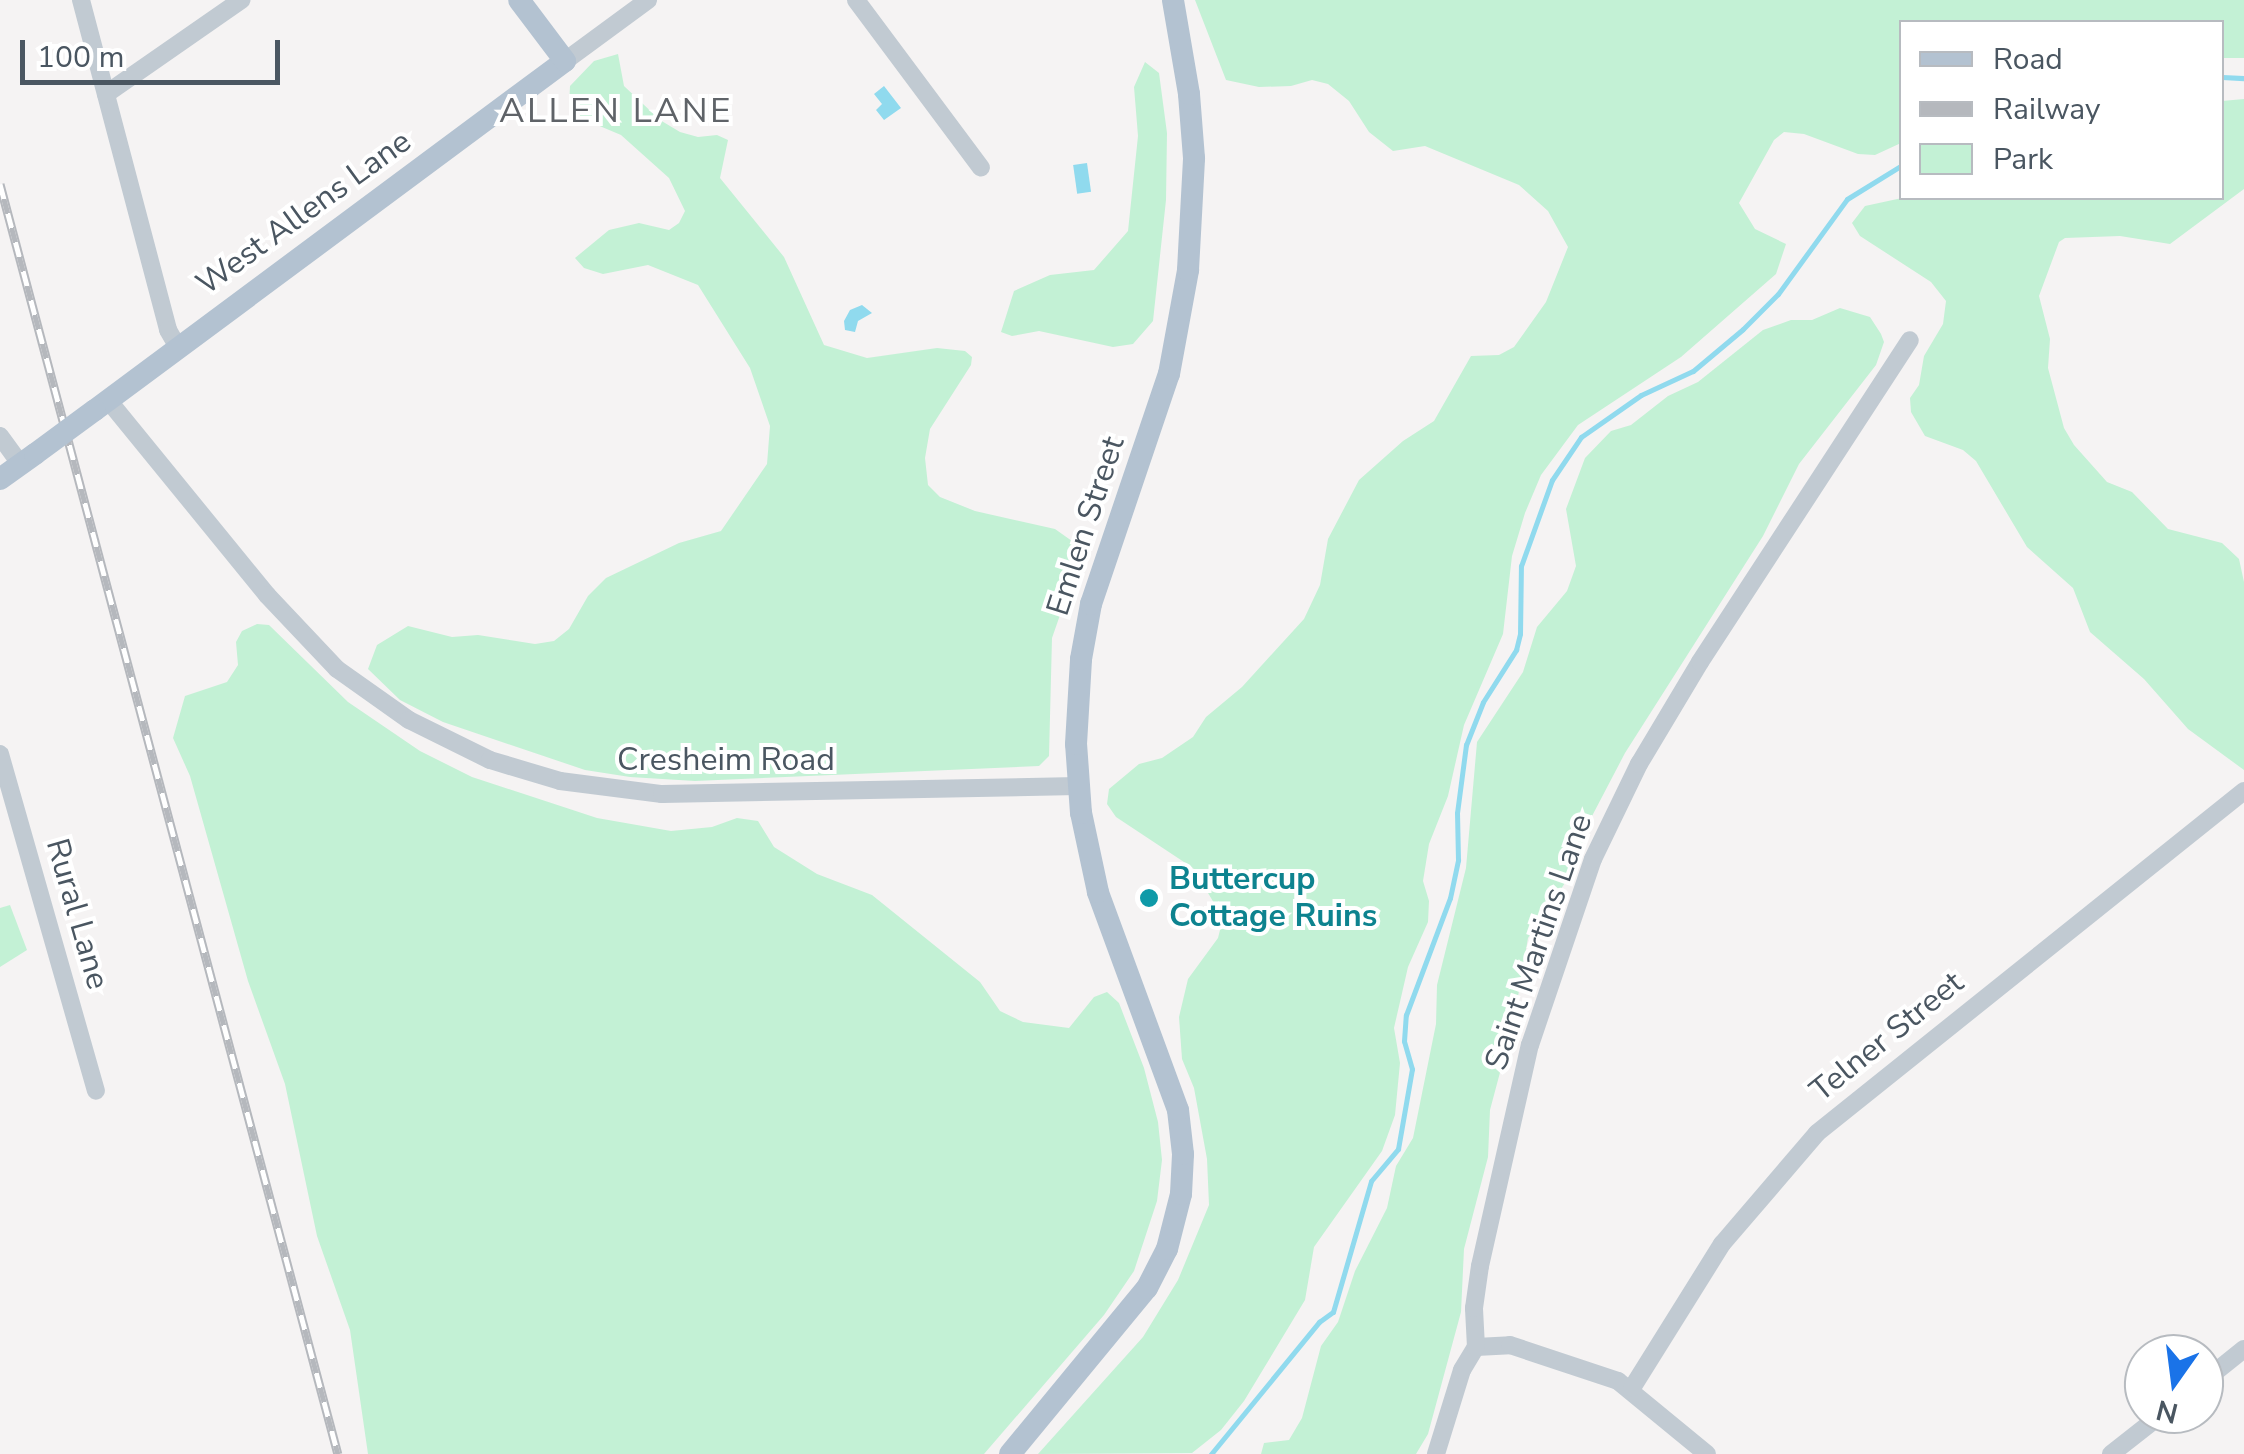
<!DOCTYPE html>
<style>
body{margin:0}
#map{position:relative;width:2244px;height:1454px;overflow:hidden;background:#f5f3f3;font-family:"Nunito Sans",sans-serif}
div>[style]{position:absolute}
.green>*{inset:0;background:#c3f1d5}
.water>*{inset:0;background:#90daee;transform-origin:0 0}
.stream>*{height:5px;margin:-2.5px;padding:0 2.5px;transform-origin:2.5px;border-radius:2.5px;background:#90daee}
.minor>*{height:18px;margin:-9px;padding:0 9px;transform-origin:9px;border-radius:9px;background:#c1cad2}
.major>*{height:22px;margin:-11px;padding:0 11px;transform-origin:11px;border-radius:11px;background:#b3c2d1}
.rail>*{height:9px;margin-top:-4.5px;transform-origin:0;background:repeating-linear-gradient(90deg,#fff 0 15px,#b5b8bd 0 30px);box-sizing:border-box;border-block:2px solid #b5b8bd}
.major-bridge>*{height:22px;margin:-11px;padding:0 11px;transform-origin:11px;border-radius:11px;background:#b3c2d1}
.dots>*{width:28px;height:28px;translate:-50% -50%;box-sizing:border-box;border:5px solid #fff;border-radius:50%}
span{translate:-50% -50%;white-space:nowrap;text-align:center;line-height:1.15;-webkit-text-stroke:8px #fff;paint-order:stroke}
.street-label{font-size:32px;color:#4a5661}
.culture-label{font-size:32px;color:#0d838f;font-weight:700}
.left{translate:0 -50%;text-align:left}
.neighbourhood-label{font-size:35px;color:#5f6368;letter-spacing:2.5px}
.legend{position:absolute;left:1899px;top:20px;width:325px;height:180px;box-sizing:border-box;background:#fff;border:2px solid #b7bbc0;margin:0;padding:12px 18px;list-style:none;font-size:30px;color:#4a5661}
.legend li{display:flex;align-items:center;gap:20px;height:50px}
.legend b{width:50px;border:2px solid #b7bbc0}
.north{position:absolute;left:2124px;top:1334px;width:100px;height:100px;box-sizing:border-box;background:#fff;border:2px solid #b7bbc0;border-radius:50%;rotate:194deg;font-size:28px;font-weight:700;line-height:40px;text-align:center;color:#4a5661}
.north::after{content:'';display:block;margin:auto;width:35px;height:45px;background:#1a73e8;clip-path:polygon(50% 0,100% 100%,50% 72%,0 100%)}
.scale{position:absolute;left:20px;top:40px;width:260px;height:45px;box-sizing:border-box;border:5px solid #4a5661;border-top:0;padding-left:12px;font-size:30px;line-height:35px;white-space:nowrap;color:#4a5661;-webkit-text-stroke:8px #fff;paint-order:stroke}
</style>
<div id="map">
<div class="green">
<i style="clip-path:polygon(1195px 0,2244px 0,2244px 58px,2222px 58px,2222px 22px,1902px 22px,1901px 143px,1875px 155px,1858px 154px,1804px 134px,1784px 132px,1774px 140px,1739px 203px,1755px 229px,1786px 244px,1776px 274px,1681px 357px,1578px 425px,1541px 475px,1525px 513px,1512px 556px,1503px 634px,1464px 725px,1448px 796px,1429px 844px,1423px 881px,1429px 901px,1428px 922px,1408px 967px,1394px 1028px,1400px 1063px,1395px 1115px,1382px 1151px,1314px 1247px,1305px 1300px,1244px 1401px,1221px 1430px,1192px 1453px,1038px 1454px,1143px 1337px,1178px 1280px,1209px 1205px,1207px 1159px,1194px 1088px,1182px 1059px,1179px 1017px,1188px 979px,1218px 938px,1223px 918px,1193px 868px,1116px 817px,1107px 804px,1109px 789px,1139px 764px,1162px 758px,1193px 737px,1206px 717px,1242px 687px,1304px 619px,1320px 585px,1328px 539px,1359px 480px,1403px 441px,1434px 421px,1471px 356px,1499px 355px,1514px 347px,1546px 302px,1568px 247px,1548px 211px,1519px 185px,1425px 146px,1393px 151px,1369px 132px,1349px 101px,1328px 84px,1312px 80px,1291px 86px,1259px 87px,1226px 80px)"></i>
<i style="clip-path:polygon(618px 54px,624px 86px,660px 120px,680px 132px,698px 137px,717px 135px,728px 140px,720px 178px,784px 257px,824px 345px,867px 358px,937px 348px,965px 351px,972px 357px,971px 365px,930px 429px,925px 458px,928px 485px,940px 497px,975px 511px,1055px 529px,1079px 546px,1081px 555px,1052px 638px,1049px 756px,1039px 766px,695px 781px,630px 777px,585px 770px,443px 722px,400px 700px,368px 669px,377px 645px,408px 626px,452px 637px,478px 635px,535px 644px,554px 641px,569px 629px,588px 596px,606px 578px,679px 543px,721px 531px,767px 464px,770px 426px,750px 368px,698px 285px,648px 265px,603px 274px,584px 268px,575px 258px,609px 230px,639px 223px,669px 230px,679px 223px,685px 211px,669px 178px,621px 135px,583px 119px,569px 106px,570px 86px,594px 61px)"></i>
<i style="clip-path:polygon(1145px 62px,1159px 73px,1167px 133px,1166px 200px,1153px 321px,1133px 344px,1113px 347px,1039px 331px,1012px 336px,1001px 332px,1014px 291px,1050px 275px,1094px 270px,1128px 231px,1138px 136px,1134px 87px)"></i>
<i style="clip-path:polygon(2244px 99px,2244px 189px,2170px 244px,2120px 236px,2065px 238px,2059px 242px,2039px 296px,2050px 339px,2048px 368px,2064px 428px,2074px 445px,2107px 482px,2132px 492px,2168px 529px,2222px 543px,2239px 559px,2244px 582px,2244px 770px,2188px 729px,2144px 679px,2090px 632px,2073px 588px,2027px 547px,1976px 461px,1963px 450px,1925px 436px,1911px 412px,1910px 398px,1919px 385px,1924px 356px,1943px 324px,1946px 301px,1931px 282px,1860px 236px,1852px 223px,1865px 206px,1902px 198px,2222px 198px,2222px 101px)"></i>
<i style="clip-path:polygon(1840px 308px,1870px 317px,1881px 334px,1884px 342px,1876px 365px,1799px 464px,1763px 536px,1625px 753px,1591px 818px,1573px 871px,1528px 938px,1514px 1020px,1490px 1110px,1488px 1157px,1464px 1249px,1461px 1312px,1428px 1434px,1416px 1454px,1261px 1454px,1264px 1443px,1289px 1440px,1302px 1418px,1321px 1346px,1338px 1322px,1355px 1271px,1387px 1208px,1396px 1166px,1413px 1138px,1436px 1024px,1437px 985px,1466px 868px,1477px 742px,1523px 672px,1537px 627px,1567px 591px,1576px 566px,1566px 509px,1585px 458px,1611px 431px,1631px 425px,1668px 396px,1698px 382px,1763px 330px,1791px 320px,1812px 320px)"></i>
<i style="clip-path:polygon(257px 624px,269px 625px,348px 702px,420px 751px,472px 777px,597px 818px,671px 831px,712px 827px,737px 818px,758px 821px,774px 847px,817px 874px,872px 895px,980px 982px,1000px 1011px,1023px 1022px,1069px 1028px,1094px 997px,1107px 992px,1119px 1003px,1144px 1068px,1158px 1122px,1162px 1160px,1157px 1201px,1134px 1271px,1104px 1315px,984px 1454px,368px 1454px,350px 1330px,317px 1236px,285px 1084px,248px 981px,190px 776px,173px 738px,185px 696px,227px 682px,238px 665px,236px 642px,242px 631px)"></i>
<i style="clip-path:polygon(10px 905px,27px 950px,0 967px,0 908px)"></i>
</div>
<div class="water">
<i style="clip-path:polygon(884px 86px,901px 108px,884px 120px,876px 110px,882px 104px,874px 94px)"></i>
<i style="left:1087px;top:163px;width:29px;height:14px;rotate:82deg"></i>
<i style="clip-path:polygon(862px 305px,872px 313px,858px 321px,855px 332px,845px 330px,844px 321px,850px 310px)"></i>
</div>
<div class="stream">
<i style="left:2222px;top:77px;width:22px;rotate:3deg"></i>
<i style="left:1211px;top:1454px;width:171px;rotate:-50.7deg"></i>
<i style="left:1319px;top:1322px;width:17px;rotate:-36deg"></i>
<i style="left:1333px;top:1312px;width:136px;rotate:-73.8deg"></i>
<i style="left:1371px;top:1181px;width:42px;rotate:-49.8deg"></i>
<i style="left:1398px;top:1149px;width:81px;rotate:-80.1deg"></i>
<i style="left:1412px;top:1069px;width:29px;rotate:-106deg"></i>
<i style="left:1404px;top:1041px;width:26px;rotate:-86deg"></i>
<i style="left:1406px;top:1015px;width:125px;rotate:-69.4deg"></i>
<i style="left:1450px;top:898px;width:39px;rotate:-78deg"></i>
<i style="left:1458px;top:860px;width:47px;rotate:-91.2deg"></i>
<i style="left:1457px;top:813px;width:69px;rotate:-82.5deg"></i>
<i style="left:1466px;top:745px;width:46px;rotate:-68.4deg"></i>
<i style="left:1483px;top:702px;width:62px;rotate:-57.6deg"></i>
<i style="left:1516px;top:650px;width:16px;rotate:-76deg"></i>
<i style="left:1520px;top:634px;width:68px;rotate:-89.2deg"></i>
<i style="left:1521px;top:566px;width:91px;rotate:-70.2deg"></i>
<i style="left:1552px;top:480px;width:52px;rotate:-56deg"></i>
<i style="left:1581px;top:437px;width:73px;rotate:-35deg"></i>
<i style="left:1641px;top:395px;width:57px;rotate:-24.8deg"></i>
<i style="left:1693px;top:371px;width:65px;rotate:-40deg"></i>
<i style="left:1743px;top:329px;width:49px;rotate:-45deg"></i>
<i style="left:1778px;top:294px;width:117px;rotate:-54deg"></i>
<i style="left:1847px;top:199px;width:65px;rotate:-31.7deg"></i>
</div>
<div class="minor">
<i style="left:81px;top:0;width:341px;rotate:75.2deg"></i>
<i style="left:168px;top:330px;width:20px;rotate:60deg"></i>
<i style="left:856px;top:0;width:209px;rotate:53.3deg"></i>
<i style="left:565px;top:61px;width:103px;rotate:-36.3deg"></i>
<i style="left:106px;top:94px;width:165px;rotate:-34.8deg"></i>
<i style="left:108px;top:400px;width:252px;rotate:50.8deg"></i>
<i style="left:267px;top:595px;width:102px;rotate:46.6deg"></i>
<i style="left:337px;top:669px;width:88px;rotate:35.3deg"></i>
<i style="left:409px;top:720px;width:90px;rotate:26.3deg"></i>
<i style="left:490px;top:760px;width:73px;rotate:16.7deg"></i>
<i style="left:560px;top:781px;width:103px;rotate:7.3deg"></i>
<i style="left:662px;top:794px;width:416px;rotate:-1.1deg"></i>
<i style="left:0;top:436px;width:36px;rotate:54deg"></i>
<i style="left:0;top:754px;width:350px;rotate:74.1deg"></i>
<i style="left:1476px;top:1347px;width:34px;rotate:-3deg"></i>
<i style="left:1510px;top:1345px;width:114px;rotate:18.4deg"></i>
<i style="left:1618px;top:1381px;width:115px;rotate:39.4deg"></i>
<i style="left:2204px;top:1381px;width:51px;rotate:-38.7deg"></i>
<i style="left:1632px;top:1388px;width:170px;rotate:-58deg"></i>
<i style="left:1722px;top:1244px;width:146px;rotate:-49.4deg"></i>
<i style="left:1817px;top:1133px;width:547px;rotate:-38.69deg"></i>
<i style="left:1436px;top:1454px;width:88px;rotate:-72.8deg"></i>
<i style="left:1462px;top:1370px;width:27px;rotate:-59deg"></i>
<i style="left:1476px;top:1347px;width:39px;rotate:-93deg"></i>
<i style="left:1474px;top:1308px;width:42px;rotate:-81.9deg"></i>
<i style="left:1480px;top:1266px;width:227px;rotate:-77.3deg"></i>
<i style="left:1530px;top:1045px;width:196px;rotate:-71.3deg"></i>
<i style="left:1593px;top:859px;width:106px;rotate:-64.2deg"></i>
<i style="left:1639px;top:764px;width:119px;rotate:-59.1deg"></i>
<i style="left:1700px;top:662px;width:384px;rotate:-56.9deg"></i>
<i style="left:2111px;top:1454px;width:65px;rotate:-38.1deg"></i>
</div>
<div class="major">
<i style="left:95px;top:410px;width:585px;rotate:-36.6deg"></i>
<i style="left:565px;top:61px;width:76px;rotate:-127deg"></i>
<i style="left:0;top:479px;width:43px;rotate:-35.5deg"></i>
<i style="left:1010px;top:1454px;width:215px;rotate:-50.5deg"></i>
<i style="left:1147px;top:1288px;width:44px;rotate:-62.9deg"></i>
<i style="left:1167px;top:1249px;width:57px;rotate:-75.7deg"></i>
<i style="left:1181px;top:1194px;width:40px;rotate:-87.1deg"></i>
<i style="left:1183px;top:1154px;width:44px;rotate:-96.5deg"></i>
<i style="left:1178px;top:1110px;width:232px;rotate:-110.2deg"></i>
<i style="left:1098px;top:892px;width:81px;rotate:-102.1deg"></i>
<i style="left:1081px;top:813px;width:69px;rotate:-94.1deg"></i>
<i style="left:1076px;top:744px;width:85px;rotate:-86.6deg"></i>
<i style="left:1081px;top:659px;width:56px;rotate:-79.7deg"></i>
<i style="left:1091px;top:604px;width:243px;rotate:-71.3deg"></i>
<i style="left:1169px;top:374px;width:106px;rotate:-79.6deg"></i>
<i style="left:1188px;top:270px;width:112px;rotate:-86.9deg"></i>
<i style="left:1194px;top:158px;width:64px;rotate:-94.5deg"></i>
<i style="left:1189px;top:94px;width:95px;rotate:-99.7deg"></i>
</div>
<div class="rail">
<i style="left:0;top:184px;width:1314px;rotate:75.1deg"></i>
</div>
<div class="major-bridge">
<i style="left:35px;top:454px;width:74px;rotate:-36.3deg"></i>
</div>
<div class="dots">
<i style="left:1149px;top:898px;background:#0f9aa8"></i>
</div>
<div class="street-label">
<span style="left:304px;top:213px;rotate:-36deg">West Allens Lane</span>
<span style="left:1086px;top:526px;rotate:-72deg">Emlen Street</span>
<span style="left:726px;top:760px">Cresheim Road</span>
<span style="left:77px;top:914px;rotate:74deg">Rural Lane</span>
<span style="left:1539px;top:942px;rotate:-71deg">Saint Martins Lane</span>
<span style="left:1887px;top:1037px;rotate:-39deg">Telner Street</span>
</div>
<div class="culture-label">
<span class="left" style="left:1169px;top:898px">Buttercup<br>Cottage Ruins</span>
</div>
<div class="neighbourhood-label">
<span style="left:616px;top:111px">ALLEN LANE</span>
</div>
<ul class="legend">
<li><b style="height:12px;background:#b3c2d1"></b>Road</li>
<li><b style="height:12px;background:#b5b8bd"></b>Railway</li>
<li><b style="height:28px;background:#c3f1d5"></b>Park</li>
</ul>
<div class="north">N</div>
<div class="scale">100 m</div>
</div>
